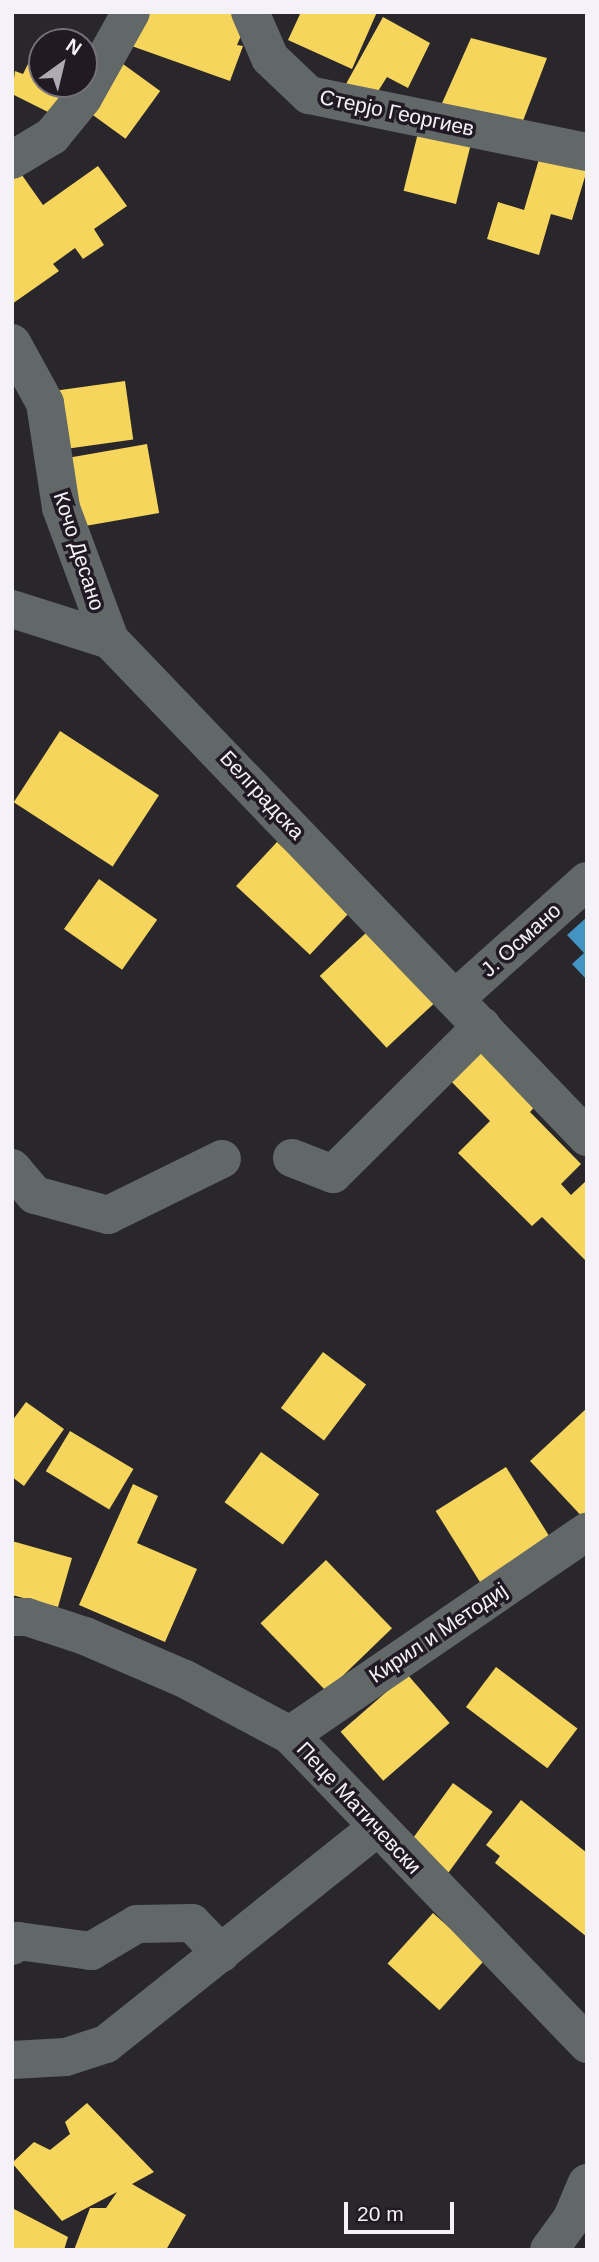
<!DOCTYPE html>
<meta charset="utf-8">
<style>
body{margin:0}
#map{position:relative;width:599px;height:2262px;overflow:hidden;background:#2a272c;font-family:Helvetica,sans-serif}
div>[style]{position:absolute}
.homes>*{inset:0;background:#f6d55c;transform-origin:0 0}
.schools>*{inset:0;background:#4393c3}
.minor>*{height:38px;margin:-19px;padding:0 19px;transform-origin:19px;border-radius:19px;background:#616867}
span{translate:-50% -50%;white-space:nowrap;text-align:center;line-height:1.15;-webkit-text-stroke:7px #211a25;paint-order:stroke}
.street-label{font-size:21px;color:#f5f1f8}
.frame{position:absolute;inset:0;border:14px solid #f5f1f8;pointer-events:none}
.north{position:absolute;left:28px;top:28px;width:70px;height:70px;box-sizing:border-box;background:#211a25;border:2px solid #767079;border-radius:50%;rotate:34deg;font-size:19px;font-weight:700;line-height:28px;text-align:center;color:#f5f1f8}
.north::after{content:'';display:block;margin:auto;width:24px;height:32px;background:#aeaab1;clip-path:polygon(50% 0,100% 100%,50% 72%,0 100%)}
.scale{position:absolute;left:344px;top:2202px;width:110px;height:32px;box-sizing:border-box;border:4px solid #f5f1f8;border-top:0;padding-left:9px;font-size:21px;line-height:24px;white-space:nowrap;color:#f5f1f8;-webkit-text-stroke:5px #211a25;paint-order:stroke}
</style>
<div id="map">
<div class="homes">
<i style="clip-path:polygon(140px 12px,229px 12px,243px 19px,246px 24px,237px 45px,243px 46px,230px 81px,126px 44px)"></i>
<i style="clip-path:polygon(301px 12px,377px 12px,352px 69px,288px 40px)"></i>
<i style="clip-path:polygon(383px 17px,430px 43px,408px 88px,387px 77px,375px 96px,341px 93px)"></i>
<i style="clip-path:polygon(471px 38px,547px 58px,521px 126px,439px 110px)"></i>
<i style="clip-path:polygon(28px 64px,42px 71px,42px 84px,67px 84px,52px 114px,12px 94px,15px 71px,23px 74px)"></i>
<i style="left:123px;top:64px;width:46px;height:59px;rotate:36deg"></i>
<i style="left:421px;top:121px;width:54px;height:72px;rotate:14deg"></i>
<i style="clip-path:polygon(542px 149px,587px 170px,572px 220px,551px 214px,539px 255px,487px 239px,498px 202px,524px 210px)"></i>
<i style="clip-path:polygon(98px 166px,127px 206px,94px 229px,104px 245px,83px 259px,75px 248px,53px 264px,59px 271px,12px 304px,12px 171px,17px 168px,43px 205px)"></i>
<i style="left:125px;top:381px;width:59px;height:74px;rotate:82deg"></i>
<i style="left:147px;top:444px;width:70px;height:81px;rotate:80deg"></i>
<i style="left:60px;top:731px;width:118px;height:85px;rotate:33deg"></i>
<i style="left:277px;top:842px;width:101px;height:60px;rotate:43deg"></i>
<i style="left:99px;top:879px;width:71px;height:61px;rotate:35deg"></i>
<i style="left:368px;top:931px;width:98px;height:66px;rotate:47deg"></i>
<i style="clip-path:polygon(478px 1038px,540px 1101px,530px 1112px,581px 1164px,561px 1184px,571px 1195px,587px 1180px,585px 1260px,542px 1217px,532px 1226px,458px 1153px,490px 1121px,443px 1073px)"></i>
<i style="left:323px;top:1352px;width:54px;height:70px;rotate:37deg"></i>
<i style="clip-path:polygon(26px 1402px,64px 1429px,24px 1486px,12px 1477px,12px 1421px)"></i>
<i style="clip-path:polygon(587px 1408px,587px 1522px,530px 1461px)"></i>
<i style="left:70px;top:1431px;width:74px;height:47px;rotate:31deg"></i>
<i style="left:261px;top:1452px;width:72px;height:62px;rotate:36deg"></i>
<i style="left:506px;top:1467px;width:84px;height:83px;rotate:58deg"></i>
<i style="clip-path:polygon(133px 1484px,158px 1496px,137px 1543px,197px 1569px,165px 1642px,79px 1605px)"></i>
<i style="clip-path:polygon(12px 1541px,72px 1558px,58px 1607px,12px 1595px)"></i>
<i style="left:326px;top:1560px;width:95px;height:91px;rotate:46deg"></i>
<i style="left:496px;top:1667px;width:102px;height:50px;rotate:37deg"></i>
<i style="left:407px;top:1674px;width:65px;height:88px;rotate:49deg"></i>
<i style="left:453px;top:1783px;width:49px;height:75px;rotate:36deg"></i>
<i style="clip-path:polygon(521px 1800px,587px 1853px,587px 1937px,495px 1863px,500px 1856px,486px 1845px)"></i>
<i style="left:433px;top:1913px;width:70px;height:68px;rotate:42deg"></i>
<i style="clip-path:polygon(87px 2103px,154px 2172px,132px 2184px,186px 2215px,166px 2250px,74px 2250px,90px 2208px,106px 2208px,117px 2192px,62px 2221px,12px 2163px,34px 2142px,50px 2150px,70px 2134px,65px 2122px)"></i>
<i style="clip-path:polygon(14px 2209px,68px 2237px,64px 2250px,12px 2250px)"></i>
</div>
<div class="schools">
<i style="clip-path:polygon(587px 917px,587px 980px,572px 964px,584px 953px,567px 935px)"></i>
</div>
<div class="minor">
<i style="left:250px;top:12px;width:50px;rotate:66.5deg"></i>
<i style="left:270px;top:58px;width:54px;rotate:43.5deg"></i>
<i style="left:309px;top:95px;width:284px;rotate:11.6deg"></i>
<i style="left:12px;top:160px;width:47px;rotate:-31deg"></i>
<i style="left:52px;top:136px;width:49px;rotate:-50.8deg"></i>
<i style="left:83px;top:98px;width:98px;rotate:-60.8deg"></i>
<i style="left:12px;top:343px;width:68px;rotate:61.2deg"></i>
<i style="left:45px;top:403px;width:106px;rotate:81.3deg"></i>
<i style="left:61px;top:508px;width:141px;rotate:69.6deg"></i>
<i style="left:12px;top:609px;width:103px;rotate:17.6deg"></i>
<i style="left:110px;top:640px;width:689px;rotate:46.18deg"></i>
<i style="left:455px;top:999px;width:177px;rotate:-41.8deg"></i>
<i style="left:292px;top:1158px;width:44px;rotate:21.3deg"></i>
<i style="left:333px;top:1174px;width:210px;rotate:-44.8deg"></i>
<i style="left:12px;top:1168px;width:35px;rotate:50deg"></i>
<i style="left:35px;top:1195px;width:76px;rotate:15.3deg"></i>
<i style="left:108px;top:1215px;width:127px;rotate:-26.2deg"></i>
<i style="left:12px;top:1617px;width:15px"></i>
<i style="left:27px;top:1617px;width:61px;rotate:18.1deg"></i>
<i style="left:85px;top:1636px;width:109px;rotate:23.3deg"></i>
<i style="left:185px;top:1679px;width:119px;rotate:28.1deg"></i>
<i style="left:290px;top:1735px;width:429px;rotate:46.1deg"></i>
<i style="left:290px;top:1735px;width:360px;rotate:-34.4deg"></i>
<i style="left:12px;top:1946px;width:8px;rotate:-40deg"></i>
<i style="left:18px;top:1941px;width:74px;rotate:7.8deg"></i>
<i style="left:91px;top:1951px;width:53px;rotate:-30.4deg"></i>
<i style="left:137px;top:1924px;width:55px;rotate:-1deg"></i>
<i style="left:192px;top:1923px;width:42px;rotate:46deg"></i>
<i style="left:12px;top:2060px;width:54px;rotate:-3.2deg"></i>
<i style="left:66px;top:2057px;width:42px;rotate:-18deg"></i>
<i style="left:106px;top:2044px;width:344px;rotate:-38.6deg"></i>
<i style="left:549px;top:2250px;width:39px;rotate:-54deg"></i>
<i style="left:572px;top:2218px;width:38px;rotate:-67deg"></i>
</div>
<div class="street-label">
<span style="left:397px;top:113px;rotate:12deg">Стерјо Георгиев</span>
<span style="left:79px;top:551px;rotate:72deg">Кочо Десано</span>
<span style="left:262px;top:795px;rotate:47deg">Белградска</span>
<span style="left:521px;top:940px;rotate:-42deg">Ј. Османо</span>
<span style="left:438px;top:1633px;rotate:-34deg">Кирил и Методиј</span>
<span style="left:359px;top:1808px;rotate:47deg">Пеце Матичевски</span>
</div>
<div class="frame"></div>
<div class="north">N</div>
<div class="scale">20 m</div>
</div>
